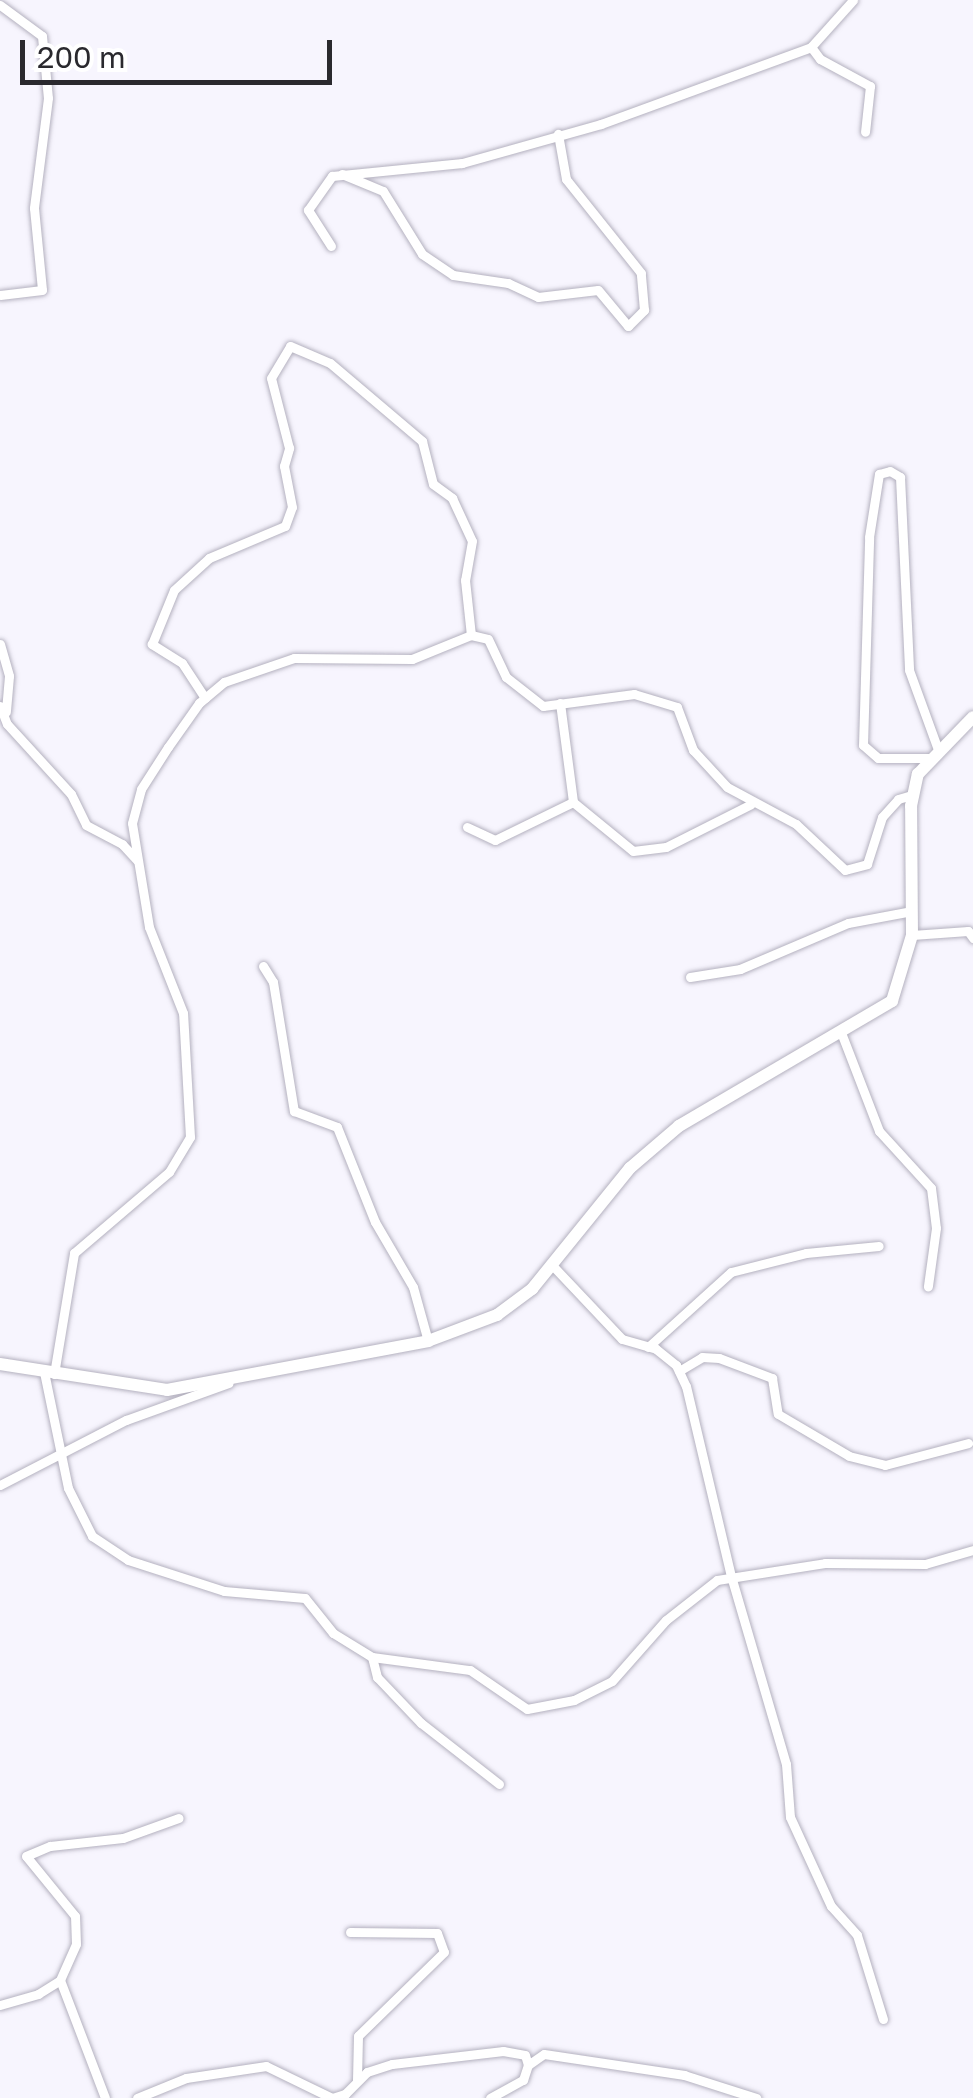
<!DOCTYPE html>
<style>
body{margin:0}
#map{position:relative;width:973px;height:2098px;overflow:hidden;background:#f7f5fe;font-family:"Golos Text",sans-serif}
div>[style]{position:absolute}
.roads{filter:drop-shadow(0 0 2px #b4b1bf) drop-shadow(0 0 2px #b4b1bf)}
.street>*{height:9px;margin:-4.5px;padding:0 4.5px;transform-origin:4.5px;border-radius:4.5px;background:#fff}
.secondary>*{height:12px;margin:-6px;padding:0 6px;transform-origin:6px;border-radius:6px;background:#fff}
span{translate:-50% -50%;white-space:nowrap;text-align:center;line-height:1.15;-webkit-text-stroke:10px #fff;paint-order:stroke}
.scale{position:absolute;left:20px;top:40px;width:312px;height:45px;box-sizing:border-box;border:5px solid #2a292e;border-top:0;padding-left:12px;font-size:30px;line-height:35px;white-space:nowrap;color:#2a292e;-webkit-text-stroke:8px #fff;paint-order:stroke}
</style>
<div id="map">
<div class="roads">
<div class="street">
<i style="left:0;top:5px;width:52px;rotate:36.4deg"></i>
<i style="left:42px;top:36px;width:62px;rotate:84.5deg"></i>
<i style="left:48px;top:98px;width:111px;rotate:97.3deg"></i>
<i style="left:34px;top:208px;width:82px;rotate:84.4deg"></i>
<i style="left:42px;top:290px;width:42px;rotate:173.2deg"></i>
<i style="left:811px;top:47px;width:15px;rotate:53deg"></i>
<i style="left:820px;top:59px;width:57px;rotate:28.4deg"></i>
<i style="left:870px;top:86px;width:46px;rotate:96.2deg"></i>
<i style="left:342px;top:174px;width:44px;rotate:22.5deg"></i>
<i style="left:383px;top:191px;width:74px;rotate:58.2deg"></i>
<i style="left:422px;top:254px;width:37px;rotate:34deg"></i>
<i style="left:453px;top:275px;width:56px;rotate:8.3deg"></i>
<i style="left:508px;top:283px;width:33px;rotate:25deg"></i>
<i style="left:538px;top:297px;width:60px;rotate:-6.7deg"></i>
<i style="left:598px;top:290px;width:47px;rotate:50.2deg"></i>
<i style="left:628px;top:326px;width:23px;rotate:-45deg"></i>
<i style="left:644px;top:310px;width:37px;rotate:-95deg"></i>
<i style="left:641px;top:273px;width:120px;rotate:-128.6deg"></i>
<i style="left:566px;top:179px;width:46px;rotate:-100.1deg"></i>
<i style="left:331px;top:246px;width:43px;rotate:-122.6deg"></i>
<i style="left:308px;top:210px;width:42px;rotate:-54.8deg"></i>
<i style="left:332px;top:176px;width:131px;rotate:-5.7deg"></i>
<i style="left:462px;top:163px;width:144px;rotate:-15.7deg"></i>
<i style="left:601px;top:124px;width:224px;rotate:-20.1deg"></i>
<i style="left:811px;top:47px;width:63px;rotate:-48.2deg"></i>
<i style="left:0;top:644px;width:33px;rotate:74deg"></i>
<i style="left:9px;top:676px;width:36px;rotate:95deg"></i>
<i style="left:205px;top:698px;width:42px;rotate:-123.3deg"></i>
<i style="left:182px;top:663px;width:36px;rotate:-148deg"></i>
<i style="left:152px;top:644px;width:58px;rotate:-67.8deg"></i>
<i style="left:174px;top:590px;width:47px;rotate:-42.4deg"></i>
<i style="left:209px;top:558px;width:82px;rotate:-22.8deg"></i>
<i style="left:285px;top:526px;width:20px;rotate:-70deg"></i>
<i style="left:292px;top:507px;width:42px;rotate:-101deg"></i>
<i style="left:284px;top:466px;width:19px;rotate:-74deg"></i>
<i style="left:289px;top:448px;width:72px;rotate:-104.4deg"></i>
<i style="left:271px;top:378px;width:37px;rotate:-59deg"></i>
<i style="left:290px;top:346px;width:43px;rotate:23deg"></i>
<i style="left:330px;top:363px;width:121px;rotate:40.3deg"></i>
<i style="left:422px;top:441px;width:44px;rotate:75.7deg"></i>
<i style="left:433px;top:484px;width:24px;rotate:36deg"></i>
<i style="left:452px;top:498px;width:47px;rotate:65.1deg"></i>
<i style="left:472px;top:541px;width:40px;rotate:100deg"></i>
<i style="left:465px;top:580px;width:55px;rotate:83.8deg"></i>
<i style="left:560px;top:703px;width:100px;rotate:82.5deg"></i>
<i style="left:573px;top:802px;width:77px;rotate:39.2deg"></i>
<i style="left:633px;top:851px;width:33px;rotate:-7deg"></i>
<i style="left:666px;top:847px;width:95px;rotate:-26.8deg"></i>
<i style="left:0;top:706px;width:19px;rotate:69deg"></i>
<i style="left:7px;top:724px;width:95px;rotate:47.6deg"></i>
<i style="left:71px;top:794px;width:34px;rotate:64deg"></i>
<i style="left:86px;top:825px;width:41px;rotate:27.8deg"></i>
<i style="left:122px;top:844px;width:22px;rotate:47deg"></i>
<i style="left:928px;top:758px;width:50px;rotate:180deg"></i>
<i style="left:878px;top:758px;width:20px;rotate:-139deg"></i>
<i style="left:863px;top:745px;width:208px;rotate:-88.3deg"></i>
<i style="left:869px;top:537px;width:64px;rotate:-81deg"></i>
<i style="left:879px;top:474px;width:11px;rotate:-15deg"></i>
<i style="left:890px;top:471px;width:12px;rotate:31deg"></i>
<i style="left:900px;top:477px;width:193px;rotate:87.3deg"></i>
<i style="left:909px;top:670px;width:82px;rotate:70deg"></i>
<i style="left:467px;top:827px;width:31px;rotate:25deg"></i>
<i style="left:495px;top:840px;width:87px;rotate:-26deg"></i>
<i style="left:912px;top:935px;width:56px;rotate:-4.1deg"></i>
<i style="left:968px;top:931px;width:9px;rotate:54deg"></i>
<i style="left:263px;top:966px;width:19px;rotate:58deg"></i>
<i style="left:273px;top:982px;width:131px;rotate:80.8deg"></i>
<i style="left:294px;top:1111px;width:46px;rotate:20.4deg"></i>
<i style="left:337px;top:1127px;width:102px;rotate:68.2deg"></i>
<i style="left:375px;top:1222px;width:75px;rotate:59.7deg"></i>
<i style="left:413px;top:1287px;width:56px;rotate:74.5deg"></i>
<i style="left:690px;top:977px;width:51px;rotate:-9.1deg"></i>
<i style="left:740px;top:969px;width:117px;rotate:-23.1deg"></i>
<i style="left:848px;top:923px;width:65px;rotate:-10.6deg"></i>
<i style="left:842px;top:1035px;width:103px;rotate:68.9deg"></i>
<i style="left:879px;top:1131px;width:77px;rotate:47.6deg"></i>
<i style="left:931px;top:1188px;width:40px;rotate:82.9deg"></i>
<i style="left:936px;top:1228px;width:59px;rotate:97.9deg"></i>
<i style="left:552px;top:1265px;width:102px;rotate:46.6deg"></i>
<i style="left:622px;top:1339px;width:35px;rotate:16deg"></i>
<i style="left:656px;top:1349px;width:26px;rotate:39deg"></i>
<i style="left:676px;top:1365px;width:23px;rotate:65deg"></i>
<i style="left:686px;top:1386px;width:195px;rotate:76.7deg"></i>
<i style="left:731px;top:1576px;width:196px;rotate:73.7deg"></i>
<i style="left:786px;top:1764px;width:53px;rotate:85.7deg"></i>
<i style="left:790px;top:1817px;width:98px;rotate:65.3deg"></i>
<i style="left:831px;top:1906px;width:39px;rotate:48deg"></i>
<i style="left:857px;top:1935px;width:88px;rotate:72.8deg"></i>
<i style="left:648px;top:1347px;width:112px;rotate:-42.1deg"></i>
<i style="left:731px;top:1272px;width:77px;rotate:-14.2deg"></i>
<i style="left:806px;top:1253px;width:73px;rotate:-5.5deg"></i>
<i style="left:679px;top:1371px;width:27px;rotate:-31deg"></i>
<i style="left:702px;top:1357px;width:17px;rotate:3deg"></i>
<i style="left:719px;top:1358px;width:57px;rotate:20.7deg"></i>
<i style="left:772px;top:1378px;width:36px;rotate:81deg"></i>
<i style="left:778px;top:1414px;width:82px;rotate:30.6deg"></i>
<i style="left:849px;top:1456px;width:37px;rotate:14deg"></i>
<i style="left:885px;top:1465px;width:86px;rotate:-14.8deg"></i>
<i style="left:44px;top:1372px;width:118px;rotate:78.3deg"></i>
<i style="left:68px;top:1488px;width:54px;rotate:63.4deg"></i>
<i style="left:92px;top:1536px;width:43px;rotate:33.7deg"></i>
<i style="left:128px;top:1560px;width:101px;rotate:17.9deg"></i>
<i style="left:224px;top:1591px;width:81px;rotate:4.9deg"></i>
<i style="left:305px;top:1598px;width:45px;rotate:51.3deg"></i>
<i style="left:333px;top:1633px;width:46px;rotate:31.6deg"></i>
<i style="left:372px;top:1657px;width:99px;rotate:7.6deg"></i>
<i style="left:470px;top:1670px;width:69px;rotate:34.4deg"></i>
<i style="left:527px;top:1709px;width:48px;rotate:-10.8deg"></i>
<i style="left:574px;top:1700px;width:42px;rotate:-26.6deg"></i>
<i style="left:612px;top:1681px;width:81px;rotate:-48.5deg"></i>
<i style="left:666px;top:1620px;width:65px;rotate:-38.1deg"></i>
<i style="left:717px;top:1580px;width:109px;rotate:-8.9deg"></i>
<i style="left:825px;top:1563px;width:100px;rotate:0.6deg"></i>
<i style="left:925px;top:1564px;width:50px;rotate:-16.3deg"></i>
<i style="left:54px;top:1374px;width:123px;rotate:-80.6deg"></i>
<i style="left:74px;top:1253px;width:125px;rotate:-40.5deg"></i>
<i style="left:169px;top:1172px;width:41px;rotate:-59deg"></i>
<i style="left:190px;top:1137px;width:124px;rotate:-93.2deg"></i>
<i style="left:183px;top:1013px;width:92px;rotate:-111.6deg"></i>
<i style="left:149px;top:927px;width:105px;rotate:-99.3deg"></i>
<i style="left:132px;top:823px;width:35px;rotate:-75deg"></i>
<i style="left:141px;top:789px;width:50px;rotate:-57.3deg"></i>
<i style="left:168px;top:747px;width:54px;rotate:-54.8deg"></i>
<i style="left:199px;top:703px;width:33px;rotate:-40deg"></i>
<i style="left:224px;top:682px;width:74px;rotate:-18.9deg"></i>
<i style="left:294px;top:658px;width:118px;rotate:0.5deg"></i>
<i style="left:412px;top:659px;width:64px;rotate:-22.1deg"></i>
<i style="left:471px;top:635px;width:17px;rotate:13deg"></i>
<i style="left:488px;top:639px;width:42px;rotate:64.7deg"></i>
<i style="left:506px;top:677px;width:47px;rotate:38.1deg"></i>
<i style="left:543px;top:706px;width:92px;rotate:-7.5deg"></i>
<i style="left:634px;top:694px;width:45px;rotate:16.8deg"></i>
<i style="left:677px;top:707px;width:46px;rotate:69.6deg"></i>
<i style="left:693px;top:750px;width:50px;rotate:47.4deg"></i>
<i style="left:727px;top:787px;width:78px;rotate:28.2deg"></i>
<i style="left:796px;top:824px;width:67px;rotate:43.2deg"></i>
<i style="left:845px;top:870px;width:23px;rotate:-15deg"></i>
<i style="left:867px;top:864px;width:49px;rotate:-72.3deg"></i>
<i style="left:882px;top:817px;width:24px;rotate:-48deg"></i>
<i style="left:898px;top:799px;width:15px;rotate:-16deg"></i>
<i style="left:0;top:1485px;width:142px;rotate:-27.3deg"></i>
<i style="left:126px;top:1420px;width:109px;rotate:-19.8deg"></i>
<i style="left:372px;top:1657px;width:21px;rotate:76deg"></i>
<i style="left:377px;top:1677px;width:64px;rotate:46.3deg"></i>
<i style="left:421px;top:1723px;width:99px;rotate:38deg"></i>
<i style="left:350px;top:1932px;width:87px;rotate:0.7deg"></i>
<i style="left:437px;top:1933px;width:20px;rotate:70deg"></i>
<i style="left:444px;top:1952px;width:120px;rotate:135.7deg"></i>
<i style="left:358px;top:2036px;width:45px;rotate:91.3deg"></i>
<i style="left:60px;top:1980px;width:39px;rotate:-66deg"></i>
<i style="left:76px;top:1944px;width:28px;rotate:-92deg"></i>
<i style="left:75px;top:1916px;width:77px;rotate:-129.2deg"></i>
<i style="left:26px;top:1856px;width:26px;rotate:-23deg"></i>
<i style="left:50px;top:1846px;width:73px;rotate:-6.3deg"></i>
<i style="left:123px;top:1838px;width:59px;rotate:-19.7deg"></i>
<i style="left:0;top:2005px;width:40px;rotate:-16deg"></i>
<i style="left:38px;top:1994px;width:26px;rotate:-32deg"></i>
<i style="left:60px;top:1980px;width:126px;rotate:69.1deg"></i>
<i style="left:137px;top:2098px;width:53px;rotate:-22.2deg"></i>
<i style="left:186px;top:2078px;width:81px;rotate:-8.5deg"></i>
<i style="left:266px;top:2066px;width:73px;rotate:25.9deg"></i>
<i style="left:332px;top:2098px;width:14px;rotate:-17deg"></i>
<i style="left:345px;top:2094px;width:31px;rotate:-45deg"></i>
<i style="left:367px;top:2072px;width:26px;rotate:-18deg"></i>
<i style="left:392px;top:2064px;width:112px;rotate:-6.7deg"></i>
<i style="left:503px;top:2051px;width:22px;rotate:10deg"></i>
<i style="left:525px;top:2055px;width:10px;rotate:73deg"></i>
<i style="left:490px;top:2098px;width:38px;rotate:-29deg"></i>
<i style="left:523px;top:2080px;width:16px;rotate:-72deg"></i>
<i style="left:528px;top:2065px;width:19px;rotate:-35deg"></i>
<i style="left:544px;top:2054px;width:142px;rotate:8.5deg"></i>
<i style="left:684px;top:2075px;width:76px;rotate:17.7deg"></i>
</div>
<div class="secondary">
<i style="left:0;top:1364px;width:169px;rotate:8.8deg"></i>
<i style="left:167px;top:1390px;width:266px;rotate:-10.6deg"></i>
<i style="left:428px;top:1341px;width:74px;rotate:-20.6deg"></i>
<i style="left:497px;top:1315px;width:44px;rotate:-36.6deg"></i>
<i style="left:532px;top:1289px;width:156px;rotate:-51deg"></i>
<i style="left:630px;top:1168px;width:65px;rotate:-40.6deg"></i>
<i style="left:679px;top:1126px;width:247px;rotate:-30.4deg"></i>
<i style="left:892px;top:1001px;width:69px;rotate:-73.1deg"></i>
<i style="left:912px;top:935px;width:129px;rotate:-90.4deg"></i>
<i style="left:911px;top:806px;width:33px;rotate:-78deg"></i>
<i style="left:918px;top:774px;width:79px;rotate:-46deg"></i>
</div>
</div>
<div class="scale">200 m</div>
</div>
